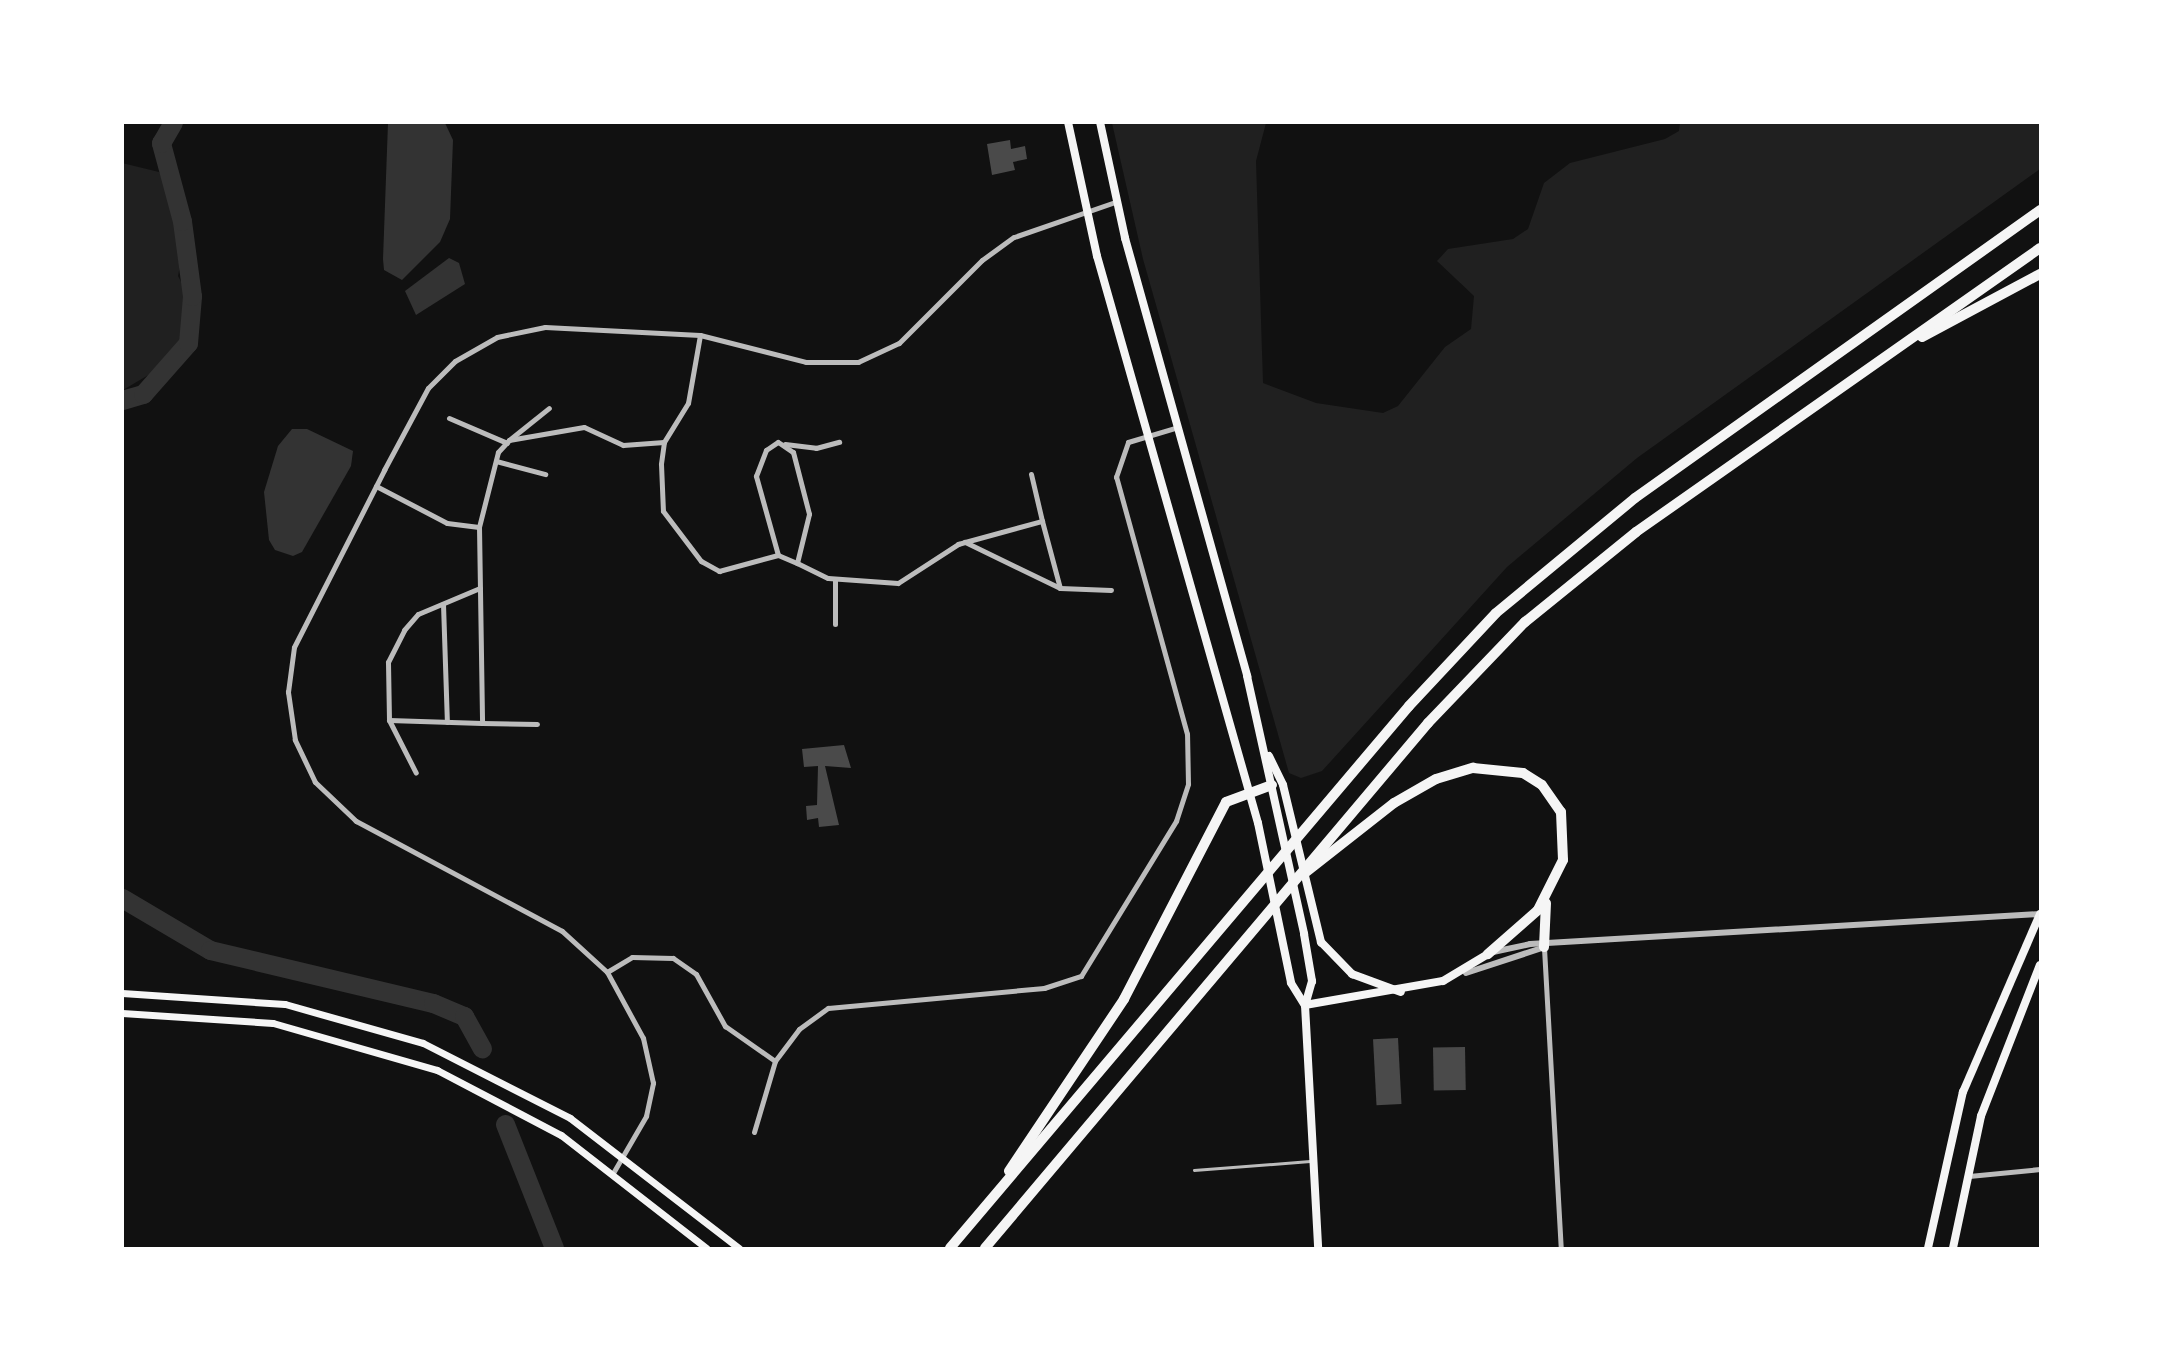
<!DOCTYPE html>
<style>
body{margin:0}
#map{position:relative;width:2163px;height:1371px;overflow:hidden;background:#111;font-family:"IBM Plex Sans",sans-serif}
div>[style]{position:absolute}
.green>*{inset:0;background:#202020}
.water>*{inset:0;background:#333}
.river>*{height:19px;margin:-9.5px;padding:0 9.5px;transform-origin:9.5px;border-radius:9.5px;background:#333}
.building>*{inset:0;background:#4a4a4a;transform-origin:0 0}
.service>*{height:2.5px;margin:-1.25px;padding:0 1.25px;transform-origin:1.25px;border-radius:1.25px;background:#bcbcbc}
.minor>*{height:5px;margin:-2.5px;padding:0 2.5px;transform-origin:2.5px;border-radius:2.5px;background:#bcbcbc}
.tertiary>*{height:6px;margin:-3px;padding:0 3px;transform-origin:3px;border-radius:3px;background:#bcbcbc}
.secondary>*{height:7px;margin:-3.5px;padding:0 3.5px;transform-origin:3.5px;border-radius:3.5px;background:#f5f5f5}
.primary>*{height:8px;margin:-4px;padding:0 4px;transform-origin:4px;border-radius:4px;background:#f5f5f5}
.motorway>*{height:10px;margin:-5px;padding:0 5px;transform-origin:5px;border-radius:5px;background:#f5f5f5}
span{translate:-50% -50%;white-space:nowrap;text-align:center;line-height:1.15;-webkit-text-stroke:6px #fff;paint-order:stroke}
.frame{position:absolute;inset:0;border:124px solid #fff;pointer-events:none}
</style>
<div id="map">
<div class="green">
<i style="clip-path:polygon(2040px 122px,2040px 169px,1637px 458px,1507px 567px,1322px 771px,1301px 778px,1289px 773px,1143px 259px,1112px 123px,1266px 123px,1256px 161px,1263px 383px,1316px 403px,1383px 413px,1398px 406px,1445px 347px,1471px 329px,1474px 296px,1437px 261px,1448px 249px,1513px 239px,1528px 229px,1544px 183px,1570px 163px,1665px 139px,1679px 131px,1680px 123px)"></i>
<i style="clip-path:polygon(122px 163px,159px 172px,177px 199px,182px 255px,178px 276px,195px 309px,189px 339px,172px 361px,123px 390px)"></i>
</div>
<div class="water">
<i style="clip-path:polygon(388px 123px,445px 123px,453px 140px,450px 219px,440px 242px,402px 280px,384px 270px,383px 259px)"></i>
<i style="clip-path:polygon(449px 258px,459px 263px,465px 284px,416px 315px,405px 291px)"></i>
<i style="clip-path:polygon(292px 429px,307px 429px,353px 451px,351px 466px,302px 552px,293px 556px,275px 550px,269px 540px,264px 492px,278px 446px)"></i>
</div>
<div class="river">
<i style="left:122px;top:400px;width:22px;rotate:-16deg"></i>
<i style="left:143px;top:394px;width:68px;rotate:-48.6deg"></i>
<i style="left:188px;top:343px;width:47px;rotate:-85.1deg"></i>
<i style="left:192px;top:296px;width:76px;rotate:-97.6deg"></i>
<i style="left:182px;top:221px;width:81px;rotate:-105.1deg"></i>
<i style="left:161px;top:143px;width:24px;rotate:-60deg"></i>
<i style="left:122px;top:898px;width:102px;rotate:30.6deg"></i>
<i style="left:210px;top:950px;width:229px;rotate:13.4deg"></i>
<i style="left:433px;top:1003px;width:34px;rotate:23deg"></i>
<i style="left:464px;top:1016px;width:37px;rotate:61deg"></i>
<i style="left:505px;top:1124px;width:133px;rotate:68.4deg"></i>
</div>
<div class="building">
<i style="clip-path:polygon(1010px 140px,1011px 149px,1025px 146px,1027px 159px,1013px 162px,1015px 170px,992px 175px,987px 144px)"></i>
<i style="clip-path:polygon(844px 745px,851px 768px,825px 766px,839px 825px,819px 827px,818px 818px,807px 820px,806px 806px,817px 805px,818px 766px,804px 767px,802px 749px)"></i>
<i style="left:1398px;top:1038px;width:66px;height:25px;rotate:87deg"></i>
<i style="left:1465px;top:1047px;width:43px;height:32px;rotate:89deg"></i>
</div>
<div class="service">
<i style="left:1194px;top:1170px;width:116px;rotate:-4.4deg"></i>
</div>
<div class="minor">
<i style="left:700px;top:335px;width:69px;rotate:100deg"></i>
<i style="left:688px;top:403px;width:46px;rotate:121.6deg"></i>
<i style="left:664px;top:442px;width:22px;rotate:98deg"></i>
<i style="left:661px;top:464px;width:47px;rotate:87.6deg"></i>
<i style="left:663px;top:511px;width:63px;rotate:52.8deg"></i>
<i style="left:701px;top:561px;width:21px;rotate:29deg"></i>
<i style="left:719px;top:571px;width:61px;rotate:-15.2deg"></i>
<i style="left:778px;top:555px;width:82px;rotate:-105.6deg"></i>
<i style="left:756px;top:476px;width:28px;rotate:-69deg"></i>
<i style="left:766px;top:450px;width:14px;rotate:-34deg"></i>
<i style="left:778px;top:442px;width:18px;rotate:34deg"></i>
<i style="left:793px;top:452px;width:64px;rotate:75.5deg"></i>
<i style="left:809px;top:514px;width:50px;rotate:103.8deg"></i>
<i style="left:797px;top:563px;width:34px;rotate:26deg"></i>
<i style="left:828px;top:578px;width:70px;rotate:4.1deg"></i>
<i style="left:898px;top:583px;width:72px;rotate:-33deg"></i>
<i style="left:958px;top:544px;width:7px;rotate:-16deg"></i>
<i style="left:965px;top:542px;width:80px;rotate:-15.3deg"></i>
<i style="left:1042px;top:521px;width:69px;rotate:75deg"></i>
<i style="left:1060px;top:588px;width:106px;rotate:-154.2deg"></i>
<i style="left:449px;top:418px;width:63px;rotate:23.3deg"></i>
<i style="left:509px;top:440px;width:51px;rotate:-38.7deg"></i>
<i style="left:785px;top:444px;width:31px;rotate:7deg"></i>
<i style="left:816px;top:448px;width:24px;rotate:-15deg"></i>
<i style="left:496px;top:461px;width:51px;rotate:14.9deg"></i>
<i style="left:1031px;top:474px;width:48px;rotate:76.8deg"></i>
<i style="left:376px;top:486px;width:80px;rotate:27.5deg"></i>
<i style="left:447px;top:523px;width:32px;rotate:7deg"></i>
<i style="left:479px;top:527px;width:77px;rotate:-75.8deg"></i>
<i style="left:498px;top:452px;width:16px;rotate:-47deg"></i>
<i style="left:509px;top:440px;width:76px;rotate:-9.8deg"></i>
<i style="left:584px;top:427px;width:43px;rotate:24.8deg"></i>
<i style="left:623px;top:445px;width:41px;rotate:-4.2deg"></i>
<i style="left:479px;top:527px;width:196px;rotate:89.1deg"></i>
<i style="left:482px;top:723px;width:93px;rotate:-178.2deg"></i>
<i style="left:389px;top:720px;width:58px;rotate:-91deg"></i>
<i style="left:388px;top:662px;width:36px;rotate:-63deg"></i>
<i style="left:404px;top:630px;width:21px;rotate:-49deg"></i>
<i style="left:418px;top:614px;width:67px;rotate:-22.8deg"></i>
<i style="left:778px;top:555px;width:21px;rotate:23deg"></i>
<i style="left:1060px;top:588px;width:51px;rotate:2.2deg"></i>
<i style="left:443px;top:604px;width:118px;rotate:88.1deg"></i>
<i style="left:835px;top:624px;width:45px;rotate:-90deg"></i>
<i style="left:389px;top:720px;width:59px;rotate:63deg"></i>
<i style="left:482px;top:723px;width:55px;rotate:1deg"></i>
<i style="left:1544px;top:948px;width:300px;rotate:86.8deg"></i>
<i style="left:607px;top:972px;width:29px;rotate:-31deg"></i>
<i style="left:632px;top:957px;width:41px;rotate:1.4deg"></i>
<i style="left:673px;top:958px;width:28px;rotate:35deg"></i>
<i style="left:696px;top:974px;width:60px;rotate:60.9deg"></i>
<i style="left:725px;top:1026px;width:61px;rotate:35deg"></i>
<i style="left:775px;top:1061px;width:40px;rotate:-53deg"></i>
<i style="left:799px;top:1029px;width:36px;rotate:-36deg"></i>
<i style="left:828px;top:1008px;width:217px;rotate:-5.3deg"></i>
<i style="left:1044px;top:988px;width:39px;rotate:-18deg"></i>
<i style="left:1081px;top:976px;width:182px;rotate:-58.5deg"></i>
<i style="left:1176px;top:821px;width:39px;rotate:-72deg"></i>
<i style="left:1188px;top:784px;width:50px;rotate:-91.1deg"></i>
<i style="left:1187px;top:734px;width:267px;rotate:-105.4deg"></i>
<i style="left:1116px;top:477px;width:37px;rotate:-71deg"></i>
<i style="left:1128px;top:442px;width:52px;rotate:-16.7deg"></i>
<i style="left:754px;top:1132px;width:74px;rotate:-73.5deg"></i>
<i style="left:613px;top:1173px;width:66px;rotate:-59.9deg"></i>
<i style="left:646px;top:1116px;width:34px;rotate:-78deg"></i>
<i style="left:653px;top:1083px;width:46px;rotate:-102.5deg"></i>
<i style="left:643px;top:1038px;width:75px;rotate:-118.6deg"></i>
<i style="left:607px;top:972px;width:61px;rotate:-137.7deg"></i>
<i style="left:562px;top:931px;width:234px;rotate:-151.9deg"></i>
<i style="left:356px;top:821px;width:57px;rotate:-136.4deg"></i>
<i style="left:315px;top:782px;width:47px;rotate:-115.5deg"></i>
<i style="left:295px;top:740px;width:49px;rotate:-98.3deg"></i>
<i style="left:288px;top:692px;width:45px;rotate:-82.4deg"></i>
<i style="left:294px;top:647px;width:199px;rotate:-63deg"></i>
<i style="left:384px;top:470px;width:93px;rotate:-61.8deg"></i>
<i style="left:428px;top:388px;width:38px;rotate:-45deg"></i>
<i style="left:455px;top:361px;width:48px;rotate:-29.7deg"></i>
<i style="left:497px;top:337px;width:49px;rotate:-11.8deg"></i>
<i style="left:545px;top:327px;width:155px;rotate:3deg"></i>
<i style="left:700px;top:335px;width:109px;rotate:14.3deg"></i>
<i style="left:806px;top:362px;width:52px"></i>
<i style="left:858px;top:362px;width:45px;rotate:-24.9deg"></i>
<i style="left:899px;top:343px;width:117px;rotate:-45deg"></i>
<i style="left:982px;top:260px;width:39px;rotate:-36deg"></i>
<i style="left:1014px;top:237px;width:107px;rotate:-19.1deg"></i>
<i style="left:1969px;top:1176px;width:71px;rotate:-5.6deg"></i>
</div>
<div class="tertiary">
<i style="left:1493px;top:952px;width:38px;rotate:-12deg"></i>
<i style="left:1530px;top:944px;width:511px;rotate:-3.37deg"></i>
<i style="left:1466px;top:973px;width:80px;rotate:-18.2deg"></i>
</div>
<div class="secondary">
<i style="left:122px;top:993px;width:163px;rotate:3.9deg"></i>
<i style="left:285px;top:1004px;width:143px;rotate:15.8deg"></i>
<i style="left:423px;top:1043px;width:165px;rotate:27deg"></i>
<i style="left:570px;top:1118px;width:213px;rotate:37.6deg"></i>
<i style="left:122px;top:1013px;width:151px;rotate:3.8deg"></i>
<i style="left:273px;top:1023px;width:171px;rotate:16deg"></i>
<i style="left:437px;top:1070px;width:140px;rotate:27.7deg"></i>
<i style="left:561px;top:1135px;width:184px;rotate:37.9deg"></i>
</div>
<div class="primary">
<i style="left:1068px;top:122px;width:137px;rotate:77.8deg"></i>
<i style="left:1097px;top:256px;width:589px;rotate:74.15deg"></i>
<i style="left:1258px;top:823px;width:163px;rotate:78.3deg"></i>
<i style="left:1291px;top:983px;width:26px;rotate:58deg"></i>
<i style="left:1100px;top:122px;width:119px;rotate:77.8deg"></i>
<i style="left:1125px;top:238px;width:455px;rotate:74.4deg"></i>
<i style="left:1247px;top:676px;width:264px;rotate:77.5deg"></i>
<i style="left:1304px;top:934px;width:48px;rotate:80.3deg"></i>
<i style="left:1312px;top:981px;width:25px;rotate:106deg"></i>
<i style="left:1305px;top:1005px;width:243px;rotate:86.9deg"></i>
<i style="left:1269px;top:756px;width:32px;rotate:64deg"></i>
<i style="left:1283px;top:785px;width:162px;rotate:76.4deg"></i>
<i style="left:1321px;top:942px;width:45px;rotate:45.9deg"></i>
<i style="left:1352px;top:974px;width:52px;rotate:20.2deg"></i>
<i style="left:1305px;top:1005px;width:140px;rotate:-9.9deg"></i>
<i style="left:1443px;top:981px;width:52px;rotate:-31deg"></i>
<i style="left:1928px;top:1248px;width:160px;rotate:-77.4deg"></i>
<i style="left:1963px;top:1092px;width:194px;rotate:-66.6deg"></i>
<i style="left:1953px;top:1248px;width:135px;rotate:-78deg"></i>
<i style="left:1981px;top:1116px;width:162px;rotate:-68.7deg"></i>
</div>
<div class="motorway">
<i style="left:1922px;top:337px;width:134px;rotate:-28.1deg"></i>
<i style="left:1306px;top:872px;width:112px;rotate:-38.1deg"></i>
<i style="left:1394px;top:803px;width:48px;rotate:-29.7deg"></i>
<i style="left:1436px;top:779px;width:39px;rotate:-17deg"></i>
<i style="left:1473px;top:768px;width:50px;rotate:5.7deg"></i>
<i style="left:1523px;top:773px;width:22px;rotate:32deg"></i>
<i style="left:1542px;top:785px;width:33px;rotate:55deg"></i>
<i style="left:1561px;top:812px;width:48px;rotate:87.6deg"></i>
<i style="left:1563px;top:860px;width:56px;rotate:116.6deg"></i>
<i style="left:1538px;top:910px;width:67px;rotate:138.7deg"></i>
<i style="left:1544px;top:947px;width:44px;rotate:-87.4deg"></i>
<i style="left:1009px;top:1171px;width:207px;rotate:-56.2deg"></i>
<i style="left:1124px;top:999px;width:222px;rotate:-62.6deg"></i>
<i style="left:1226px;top:802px;width:49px;rotate:-20.3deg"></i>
<i style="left:950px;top:1248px;width:710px;rotate:-49.74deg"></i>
<i style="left:1409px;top:706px;width:127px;rotate:-46.9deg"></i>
<i style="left:1496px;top:613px;width:180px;rotate:-39.6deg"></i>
<i style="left:1635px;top:498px;width:497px;rotate:-35.4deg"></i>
<i style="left:985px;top:1248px;width:687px;rotate:-49.84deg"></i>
<i style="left:1428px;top:723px;width:140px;rotate:-46.2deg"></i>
<i style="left:1525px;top:622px;width:143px;rotate:-39deg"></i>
<i style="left:1636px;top:532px;width:494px;rotate:-35.1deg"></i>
</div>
<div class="frame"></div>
</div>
